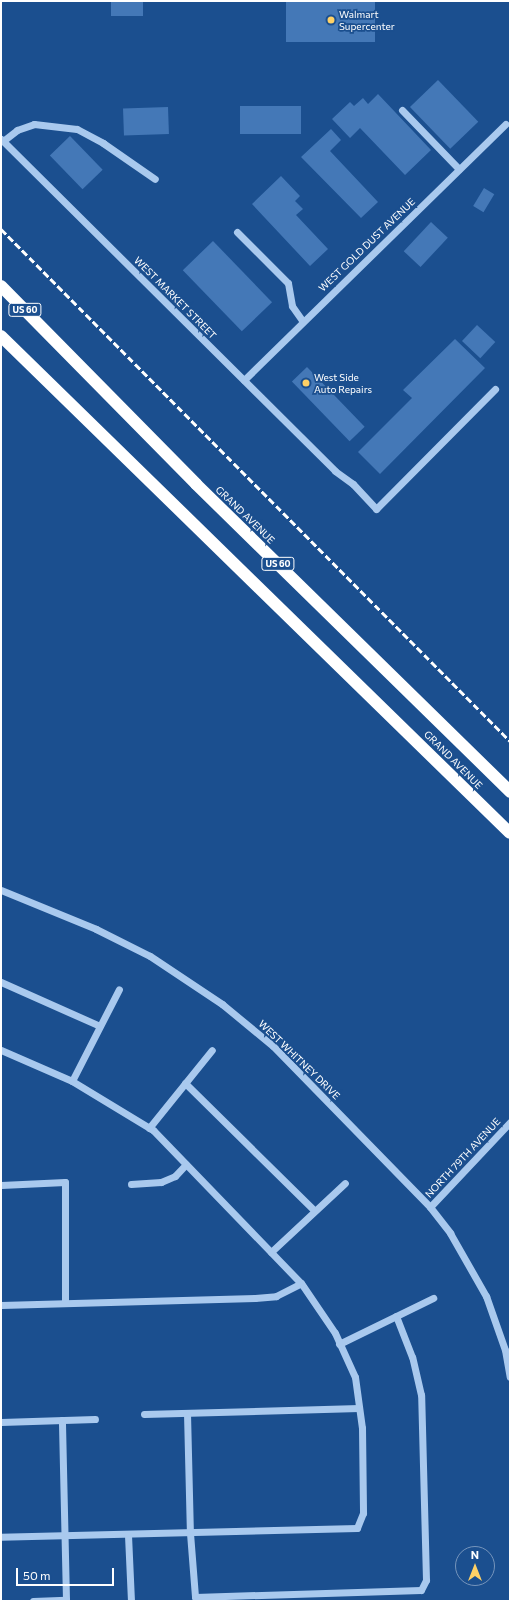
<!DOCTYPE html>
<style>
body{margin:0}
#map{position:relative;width:511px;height:1602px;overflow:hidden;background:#1b4f8f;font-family:Commissioner,sans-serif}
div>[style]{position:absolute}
.building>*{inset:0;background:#4478b7;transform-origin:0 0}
.minor>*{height:7px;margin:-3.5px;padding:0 3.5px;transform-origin:3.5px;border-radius:3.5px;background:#a9c9ee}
.highway>*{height:12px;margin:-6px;padding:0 6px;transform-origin:6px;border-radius:6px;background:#fff}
.rail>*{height:3px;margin-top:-1.5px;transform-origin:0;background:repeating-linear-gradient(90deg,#fff 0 7px,transparent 0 10px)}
.dots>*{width:11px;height:11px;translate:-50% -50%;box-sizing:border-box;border:2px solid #1b4f8f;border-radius:50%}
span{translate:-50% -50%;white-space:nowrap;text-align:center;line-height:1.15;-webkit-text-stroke:3.5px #1b4f8f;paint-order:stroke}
.shield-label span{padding:1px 3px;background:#1b4f8f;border:1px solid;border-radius:3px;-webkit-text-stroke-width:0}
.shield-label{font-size:9px;color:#fff;font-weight:700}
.poi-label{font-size:10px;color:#fff}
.left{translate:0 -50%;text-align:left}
.street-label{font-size:10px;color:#fff}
.frame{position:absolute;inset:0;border:2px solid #fff;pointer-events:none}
.north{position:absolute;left:455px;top:1546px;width:40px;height:40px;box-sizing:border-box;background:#1b4f8f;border:1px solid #7695bc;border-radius:50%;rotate:0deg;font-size:11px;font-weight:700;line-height:16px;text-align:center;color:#fff}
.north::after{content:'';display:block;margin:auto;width:14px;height:18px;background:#ffd166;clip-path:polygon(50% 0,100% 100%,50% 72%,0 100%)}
.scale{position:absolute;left:16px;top:1568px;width:98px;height:18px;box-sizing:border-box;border:2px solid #fff;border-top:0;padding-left:5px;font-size:12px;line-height:14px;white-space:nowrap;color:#fff;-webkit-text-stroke:3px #1b4f8f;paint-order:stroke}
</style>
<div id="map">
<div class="building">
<i style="left:111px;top:1px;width:32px;height:15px"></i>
<i style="left:286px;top:1px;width:89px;height:41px"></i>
<i style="left:438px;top:80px;width:58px;height:39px;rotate:46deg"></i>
<i style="clip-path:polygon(378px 94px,431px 150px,405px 175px,360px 128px,350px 138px,332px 119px,350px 102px,354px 106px,363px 98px,368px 104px)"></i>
<i style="left:240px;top:106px;width:61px;height:28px"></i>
<i style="left:168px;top:107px;width:27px;height:45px;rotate:88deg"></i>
<i style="clip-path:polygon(331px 129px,341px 140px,330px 151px,378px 202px,361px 218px,301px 157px)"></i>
<i style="left:70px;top:136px;width:47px;height:28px;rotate:46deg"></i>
<i style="clip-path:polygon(281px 176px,300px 196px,295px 201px,303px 209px,296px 215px,328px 249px,310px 266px,252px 204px)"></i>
<i style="left:484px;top:188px;width:12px;height:21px;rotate:31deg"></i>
<i style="left:431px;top:222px;width:23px;height:40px;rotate:43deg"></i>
<i style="left:213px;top:241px;width:85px;height:42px;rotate:46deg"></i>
<i style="left:477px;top:325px;width:25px;height:22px;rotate:43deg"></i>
<i style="clip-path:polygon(455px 339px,485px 368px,380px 474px,358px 452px,412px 398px,403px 390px)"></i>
<i style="left:307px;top:367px;width:83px;height:21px;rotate:46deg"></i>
</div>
<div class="minor">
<i style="left:402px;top:110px;width:82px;rotate:46deg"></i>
<i style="left:1px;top:139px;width:471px;rotate:44.8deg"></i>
<i style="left:335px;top:471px;width:22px;rotate:36deg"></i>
<i style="left:353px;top:484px;width:34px;rotate:47deg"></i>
<i style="left:376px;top:509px;width:169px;rotate:-45.2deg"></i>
<i style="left:3px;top:141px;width:18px;rotate:-38deg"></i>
<i style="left:17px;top:130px;width:18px;rotate:-19deg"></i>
<i style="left:34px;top:124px;width:43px;rotate:6.6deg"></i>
<i style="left:77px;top:129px;width:30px;rotate:28deg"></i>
<i style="left:103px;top:143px;width:63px;rotate:34.7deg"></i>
<i style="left:237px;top:232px;width:72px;rotate:45deg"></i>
<i style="left:288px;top:283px;width:23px;rotate:80deg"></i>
<i style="left:292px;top:306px;width:19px;rotate:55deg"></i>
<i style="left:244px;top:380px;width:366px;rotate:-44.4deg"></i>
<i style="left:1px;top:890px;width:103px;rotate:22.3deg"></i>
<i style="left:96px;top:929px;width:60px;rotate:26.6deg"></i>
<i style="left:150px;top:956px;width:87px;rotate:33.7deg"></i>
<i style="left:222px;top:1004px;width:66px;rotate:39.5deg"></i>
<i style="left:273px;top:1046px;width:225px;rotate:45.7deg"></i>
<i style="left:430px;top:1207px;width:33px;rotate:52deg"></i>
<i style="left:450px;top:1233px;width:73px;rotate:60.3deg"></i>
<i style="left:486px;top:1296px;width:57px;rotate:70.6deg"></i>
<i style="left:505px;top:1350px;width:27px;rotate:80deg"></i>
<i style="left:1px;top:982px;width:108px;rotate:24deg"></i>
<i style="left:1px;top:1050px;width:77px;rotate:23.6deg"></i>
<i style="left:72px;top:1081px;width:95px;rotate:31.2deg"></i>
<i style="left:153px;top:1130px;width:213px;rotate:46deg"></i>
<i style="left:301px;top:1283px;width:60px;rotate:55.8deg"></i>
<i style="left:335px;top:1333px;width:48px;rotate:65.6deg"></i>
<i style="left:355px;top:1377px;width:51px;rotate:82.2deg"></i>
<i style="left:362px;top:1428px;width:85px;rotate:89.3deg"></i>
<i style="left:363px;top:1513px;width:16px;rotate:112deg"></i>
<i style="left:357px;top:1528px;width:356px;rotate:178.6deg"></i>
<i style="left:72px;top:1081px;width:103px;rotate:-62.9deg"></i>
<i style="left:185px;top:1083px;width:182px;rotate:44.6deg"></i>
<i style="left:149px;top:1128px;width:100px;rotate:-51.1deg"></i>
<i style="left:131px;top:1184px;width:30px;rotate:-4deg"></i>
<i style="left:161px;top:1182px;width:15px;rotate:-23deg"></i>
<i style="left:175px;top:1176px;width:16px;rotate:-47deg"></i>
<i style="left:1px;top:1185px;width:64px;rotate:-2.7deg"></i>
<i style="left:65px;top:1182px;width:121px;rotate:90deg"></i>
<i style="left:430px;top:1207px;width:117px;rotate:-46.7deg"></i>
<i style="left:271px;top:1252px;width:101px;rotate:-43deg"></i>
<i style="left:1px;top:1305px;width:254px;rotate:-1.6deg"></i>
<i style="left:255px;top:1298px;width:21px;rotate:-5deg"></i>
<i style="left:276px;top:1296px;width:28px;rotate:-27deg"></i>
<i style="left:339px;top:1344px;width:105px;rotate:-26.1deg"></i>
<i style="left:187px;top:1413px;width:120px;rotate:88.6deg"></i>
<i style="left:190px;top:1533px;width:64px;rotate:85.5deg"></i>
<i style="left:195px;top:1597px;width:226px;rotate:-1.8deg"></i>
<i style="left:421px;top:1590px;width:11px;rotate:-63deg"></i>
<i style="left:426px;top:1580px;width:185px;rotate:-91.5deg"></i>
<i style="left:421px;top:1395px;width:39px;rotate:-103deg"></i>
<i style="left:412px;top:1357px;width:44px;rotate:-111.3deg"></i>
<i style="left:144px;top:1414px;width:215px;rotate:-1.6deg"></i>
<i style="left:1px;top:1422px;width:94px;rotate:-1.8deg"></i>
<i style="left:128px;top:1535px;width:66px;rotate:87.4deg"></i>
<i style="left:33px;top:1601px;width:33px;rotate:-2deg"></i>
<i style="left:66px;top:1600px;width:180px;rotate:-91.3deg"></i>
</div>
<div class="highway">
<i style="left:1px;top:286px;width:278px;rotate:45.4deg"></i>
<i style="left:196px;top:484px;width:440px;rotate:44.4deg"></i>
<i style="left:1px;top:336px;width:711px;rotate:44.32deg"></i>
</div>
<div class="rail">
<i style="left:1px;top:229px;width:722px;rotate:45.17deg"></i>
</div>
<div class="dots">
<i style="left:331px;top:20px;background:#ffd166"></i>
<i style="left:306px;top:383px;background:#ffd166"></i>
</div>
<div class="shield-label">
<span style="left:25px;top:310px">US 60</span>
<span style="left:278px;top:564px">US 60</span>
</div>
<div class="poi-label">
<span class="left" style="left:339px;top:20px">Walmart<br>Supercenter</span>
<span class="left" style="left:314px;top:383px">West Side<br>Auto Repairs</span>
</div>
<div class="street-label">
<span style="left:367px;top:245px;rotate:-44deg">WEST GOLD DUST AVENUE</span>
<span style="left:175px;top:298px;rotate:45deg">WEST MARKET STREET</span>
<span style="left:245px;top:515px;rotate:44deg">GRAND AVENUE</span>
<span style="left:453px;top:760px;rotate:45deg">GRAND AVENUE</span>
<span style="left:299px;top:1060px;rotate:44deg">WEST WHITNEY DRIVE</span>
<span style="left:463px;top:1158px;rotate:-47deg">NORTH 79TH AVENUE</span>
</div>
<div class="frame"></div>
<div class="north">N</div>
<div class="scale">50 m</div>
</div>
